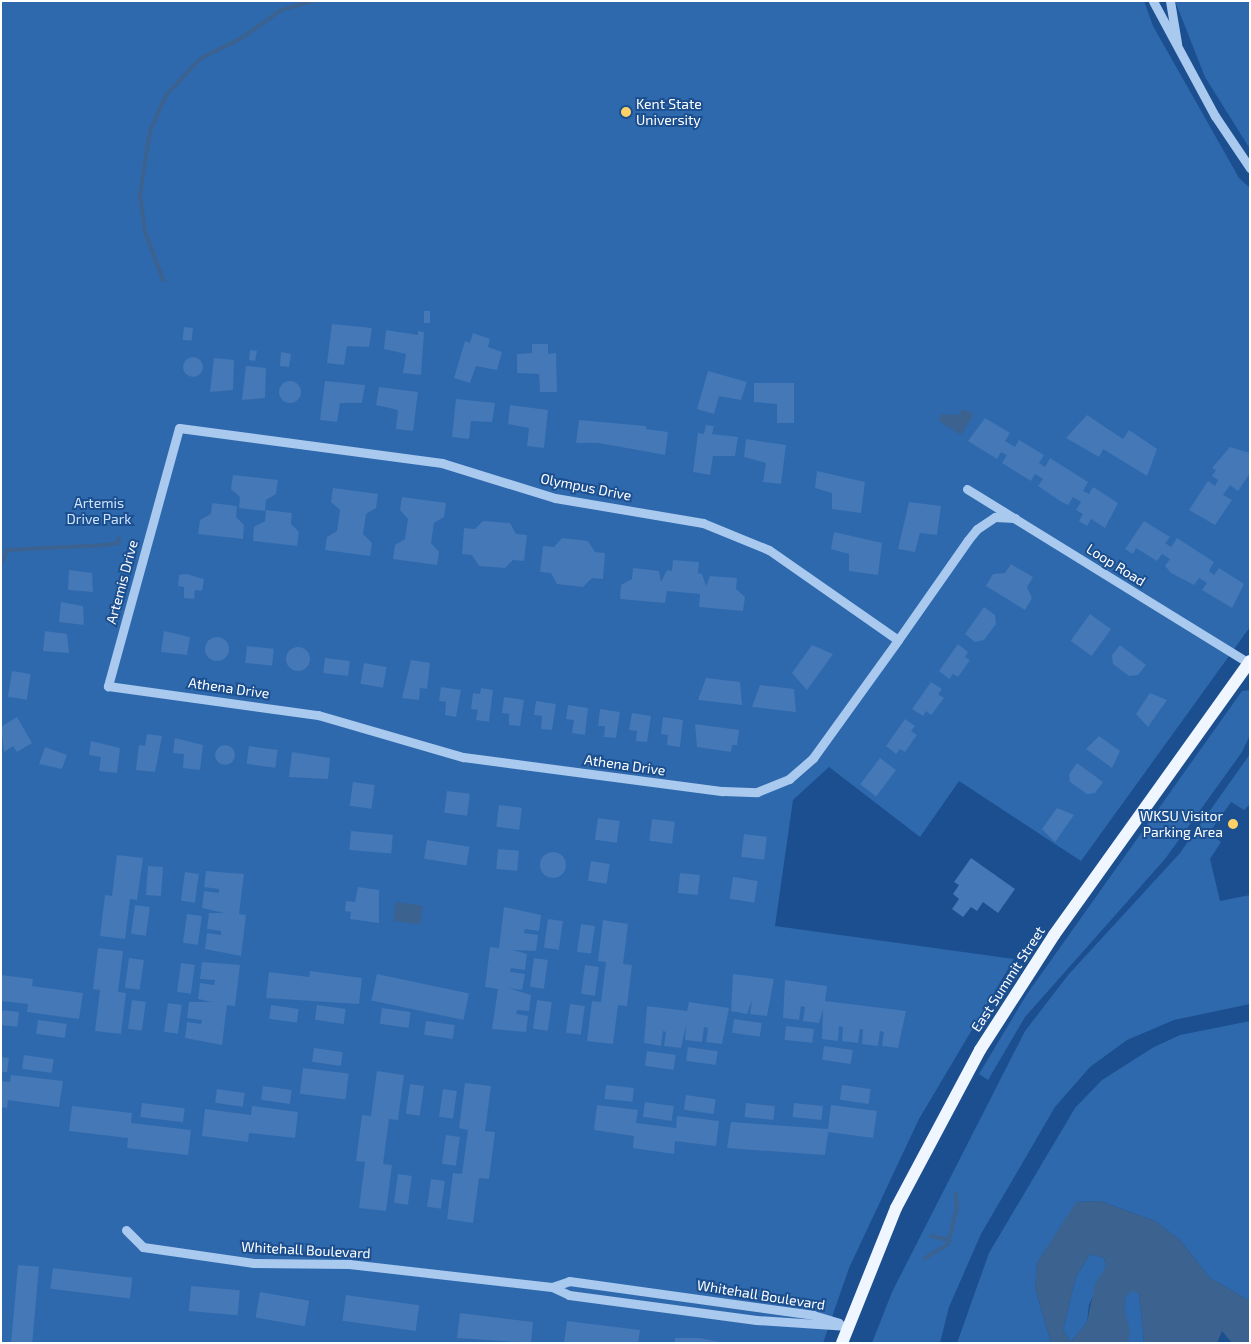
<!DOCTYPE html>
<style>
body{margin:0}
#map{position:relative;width:1251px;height:1344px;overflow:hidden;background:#1b4f8f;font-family:"Exo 2",sans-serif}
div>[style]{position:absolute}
.green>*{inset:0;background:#2e69ad}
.water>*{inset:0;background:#3c6290;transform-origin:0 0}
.stream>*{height:4px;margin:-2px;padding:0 2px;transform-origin:2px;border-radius:2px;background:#3c6290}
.building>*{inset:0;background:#4478b7;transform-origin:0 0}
.round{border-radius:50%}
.minor>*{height:9px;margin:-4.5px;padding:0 4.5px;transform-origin:4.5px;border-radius:4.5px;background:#a9c9ee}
.major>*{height:12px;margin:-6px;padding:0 6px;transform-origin:6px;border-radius:6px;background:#f0f6ff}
.dots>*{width:14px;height:14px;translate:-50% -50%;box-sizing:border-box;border:2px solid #1b4f8f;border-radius:50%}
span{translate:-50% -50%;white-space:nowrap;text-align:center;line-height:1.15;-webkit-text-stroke:4px #1b4f8f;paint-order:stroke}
.poi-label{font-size:14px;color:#fff}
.left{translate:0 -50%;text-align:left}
.right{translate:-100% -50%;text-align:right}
.street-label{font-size:14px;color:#fff}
.park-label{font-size:14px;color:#cfe3fa}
.frame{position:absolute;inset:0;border:2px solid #fff;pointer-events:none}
</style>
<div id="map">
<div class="green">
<i style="clip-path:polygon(1px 1px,1144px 1px,1153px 26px,1239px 178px,1250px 188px,1250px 627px,1081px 861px,959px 781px,920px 837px,829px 767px,793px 800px,775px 926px,1014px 959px,919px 1119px,849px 1268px,823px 1343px,1px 1343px)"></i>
<i style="clip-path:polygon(1175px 1px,1250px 1px,1250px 149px,1205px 77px)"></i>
<i style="clip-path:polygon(1250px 690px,1250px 735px,1242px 752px,1165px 859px,1025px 1017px,988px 1080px,979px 1074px,1027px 994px,1242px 691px)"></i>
<i style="clip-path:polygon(1250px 754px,1250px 804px,1244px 810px,1231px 802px,1209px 833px,1221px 842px,1210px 859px,1220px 901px,1250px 895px,1250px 1004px,1174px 1020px,1127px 1040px,1090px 1067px,1055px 1107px,981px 1234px,949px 1307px,940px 1343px,872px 1343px,892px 1292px,1025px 1031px,1069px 974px,1180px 853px)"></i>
<i style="clip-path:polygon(1250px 1021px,1250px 1301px,1210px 1278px,1180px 1240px,1155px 1221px,1100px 1201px,1077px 1202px,1037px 1263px,1035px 1288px,1051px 1343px,957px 1343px,989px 1253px,1075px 1108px,1102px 1080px,1154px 1047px,1180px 1035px)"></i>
<i style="clip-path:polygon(1090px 1254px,1104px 1258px,1106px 1267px,1089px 1305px,1087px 1322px,1071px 1342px,1063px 1330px,1076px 1277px)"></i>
<i style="clip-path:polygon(1133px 1290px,1139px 1294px,1144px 1343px,1128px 1343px,1124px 1307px,1126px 1296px)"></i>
</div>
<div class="water">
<i style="clip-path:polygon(963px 409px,974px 414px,961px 435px,939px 421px,941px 414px,958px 415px)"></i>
<i style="left:396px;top:902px;width:27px;height:19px;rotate:8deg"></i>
<i style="clip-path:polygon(evenodd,1100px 1201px,1155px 1221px,1180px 1240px,1210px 1278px,1250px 1301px,1250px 1343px,1232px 1343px,1222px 1331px,1217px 1343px,1144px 1343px,1139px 1294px,1133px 1291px,1126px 1296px,1124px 1307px,1130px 1330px,1128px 1343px,1051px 1343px,1035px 1288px,1037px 1263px,1076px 1202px,1100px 1201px,1090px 1254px,1104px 1258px,1106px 1267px,1095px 1284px,1087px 1322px,1071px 1342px,1063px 1330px,1076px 1277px,1090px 1254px)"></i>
</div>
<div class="stream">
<i style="left:163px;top:280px;width:52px;rotate:-110.2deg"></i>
<i style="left:145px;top:231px;width:37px;rotate:-98deg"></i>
<i style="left:140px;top:194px;width:64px;rotate:-81deg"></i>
<i style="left:150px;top:131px;width:39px;rotate:-66deg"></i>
<i style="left:166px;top:95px;width:51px;rotate:-46.6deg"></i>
<i style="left:201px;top:58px;width:43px;rotate:-26deg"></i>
<i style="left:240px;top:39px;width:50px;rotate:-35.3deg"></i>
<i style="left:281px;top:10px;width:32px;rotate:-16deg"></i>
<i style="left:1px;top:564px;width:15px;rotate:-67deg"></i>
<i style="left:7px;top:550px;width:99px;rotate:-2.9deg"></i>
<i style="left:106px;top:545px;width:12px;rotate:-9deg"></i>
<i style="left:118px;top:543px;width:5px;rotate:-79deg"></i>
<i style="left:931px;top:1236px;width:18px;rotate:13deg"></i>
<i style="left:925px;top:1258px;width:27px;rotate:-31deg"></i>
<i style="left:948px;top:1244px;width:36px;rotate:-76deg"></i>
<i style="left:957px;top:1209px;width:15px;rotate:-94deg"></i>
</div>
<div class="building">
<i style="left:424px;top:311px;width:6px;height:12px"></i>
<i style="clip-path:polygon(332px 324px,372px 328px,369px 347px,347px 346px,344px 365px,327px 363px)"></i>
<i style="left:184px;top:327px;width:9px;height:13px;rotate:6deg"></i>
<i style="clip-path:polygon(386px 330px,418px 335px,418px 331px,424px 332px,421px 375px,403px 373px,406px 354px,384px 349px)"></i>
<i style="clip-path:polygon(473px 333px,490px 339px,488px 347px,502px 352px,497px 370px,476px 366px,470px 383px,454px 378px,465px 341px,470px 343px)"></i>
<i style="clip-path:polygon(532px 344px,548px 344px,548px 354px,556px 353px,557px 392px,540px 392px,539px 374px,517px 373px,517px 354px,532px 353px)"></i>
<i style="clip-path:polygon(250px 350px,257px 351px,255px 361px,249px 360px)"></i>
<i style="clip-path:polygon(281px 352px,291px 354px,289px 367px,280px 366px)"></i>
<i class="round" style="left:183px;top:357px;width:20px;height:20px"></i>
<i style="clip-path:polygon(214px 358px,234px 360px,233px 390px,210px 392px)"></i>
<i style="clip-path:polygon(246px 366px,266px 368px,265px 398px,242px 400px)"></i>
<i style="clip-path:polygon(708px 371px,747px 382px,741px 400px,719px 396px,714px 414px,697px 409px)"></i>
<i style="clip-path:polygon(325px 381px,365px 385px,362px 403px,340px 403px,337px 422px,320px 420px)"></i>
<i class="round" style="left:279px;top:381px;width:22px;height:22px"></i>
<i style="clip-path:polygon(754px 383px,794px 383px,794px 423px,777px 423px,777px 404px,754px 402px)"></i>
<i style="clip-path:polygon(379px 387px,418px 392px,413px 431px,396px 429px,398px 410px,376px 405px)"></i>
<i style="clip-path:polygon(456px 399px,495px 403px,492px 422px,471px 421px,469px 439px,452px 437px)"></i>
<i style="clip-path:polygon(510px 405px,548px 410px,544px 448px,527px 446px,529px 428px,508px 424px)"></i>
<i style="clip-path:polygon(1087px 415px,1123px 439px,1129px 430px,1157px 449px,1147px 476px,1103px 449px,1099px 457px,1066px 438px)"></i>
<i style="clip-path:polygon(985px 418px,1010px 433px,1005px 441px,1015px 447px,1019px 440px,1044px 455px,1039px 463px,1045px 467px,1050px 458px,1088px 482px,1083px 491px,1089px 494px,1093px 487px,1118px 503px,1105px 528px,1091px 519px,1087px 526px,1079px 521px,1083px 514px,1076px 510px,1081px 502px,1073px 497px,1068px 505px,1060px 501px,1038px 486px,1043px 479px,1035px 474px,1031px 481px,1002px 463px,1007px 455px,1001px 452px,997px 459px,968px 441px)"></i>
<i style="clip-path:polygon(579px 420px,646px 426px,646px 429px,668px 432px,665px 455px,599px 443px,576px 443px)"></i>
<i style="clip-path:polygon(706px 425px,714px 426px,712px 434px,738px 437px,735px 456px,713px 456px,710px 475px,693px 472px,698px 433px,704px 434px)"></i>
<i style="clip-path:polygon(746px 439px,786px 445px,781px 484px,763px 482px,766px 463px,744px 457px)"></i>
<i style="clip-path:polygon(1230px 447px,1250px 453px,1250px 473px,1238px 491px,1230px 485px,1223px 495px,1232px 500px,1215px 525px,1189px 510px,1208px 481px,1215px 486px,1218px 480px,1212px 476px,1216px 470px,1212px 468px)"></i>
<i style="clip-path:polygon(817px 471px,865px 482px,861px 513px,832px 509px,832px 493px,815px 488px)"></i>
<i style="clip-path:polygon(233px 475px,278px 480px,276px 494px,266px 500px,265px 511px,239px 508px,240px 497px,231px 489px)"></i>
<i style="clip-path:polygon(333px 488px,378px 494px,376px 508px,366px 514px,363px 534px,372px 543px,370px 556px,325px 550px,327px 537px,337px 531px,340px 510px,331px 502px)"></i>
<i style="clip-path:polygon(402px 497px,446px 503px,444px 517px,434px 523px,431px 543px,439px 552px,437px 565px,393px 559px,395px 545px,405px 539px,408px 519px,400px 510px)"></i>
<i style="clip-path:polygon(909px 502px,941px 506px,937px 535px,920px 533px,915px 552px,898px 549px)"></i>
<i style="clip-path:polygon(212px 503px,237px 506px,236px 517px,244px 525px,243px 539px,198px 534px,200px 520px,211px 514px)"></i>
<i style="clip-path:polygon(266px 510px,292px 513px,291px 524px,299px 532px,297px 546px,253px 541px,254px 527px,265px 521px)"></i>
<i style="clip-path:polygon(483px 521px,510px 523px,516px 534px,527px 535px,524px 561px,513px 560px,505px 568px,479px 566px,472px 555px,462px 554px,464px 528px,475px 529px)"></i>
<i style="clip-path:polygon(1144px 521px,1170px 537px,1165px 543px,1171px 547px,1177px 538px,1214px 562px,1209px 571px,1214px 575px,1219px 568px,1244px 584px,1232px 608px,1202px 590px,1207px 583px,1199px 578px,1194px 585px,1171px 573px,1165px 566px,1170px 559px,1162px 554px,1157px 561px,1136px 548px,1133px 554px,1125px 549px)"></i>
<i style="clip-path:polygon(834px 532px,882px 543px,878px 575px,849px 571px,849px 554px,831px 549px)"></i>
<i style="clip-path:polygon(562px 538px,588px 541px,595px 552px,605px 553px,603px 579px,592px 578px,583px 587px,557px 584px,551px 573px,540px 572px,543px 546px,554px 547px)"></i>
<i style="clip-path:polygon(673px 560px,699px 562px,698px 573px,702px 574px,706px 586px,710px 576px,737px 578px,736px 589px,745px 597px,743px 611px,699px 607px,700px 594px,667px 591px,665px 603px,620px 599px,621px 585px,632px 579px,633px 568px,659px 571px,661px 582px,667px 570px,672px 571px)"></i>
<i style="clip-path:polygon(1011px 564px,1033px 577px,1027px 587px,1032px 598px,1025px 610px,986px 586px,993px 574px,1005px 573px)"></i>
<i style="clip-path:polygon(69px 570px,92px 573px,93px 592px,68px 590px)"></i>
<i style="clip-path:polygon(186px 574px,204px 579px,202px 591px,195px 590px,194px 599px,184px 598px,184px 587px,178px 586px,179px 575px)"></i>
<i style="clip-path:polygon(61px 602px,83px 606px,84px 625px,59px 622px)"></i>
<i style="clip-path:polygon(984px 607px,995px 615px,996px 624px,984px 640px,975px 642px,965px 634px)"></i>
<i style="left:1090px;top:614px;width:26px;height:33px;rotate:36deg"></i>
<i style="clip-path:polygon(45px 631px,67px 634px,69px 653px,43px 651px)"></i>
<i style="clip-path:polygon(164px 631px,190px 637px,187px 655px,161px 652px)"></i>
<i class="round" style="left:205px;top:637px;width:24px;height:24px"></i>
<i style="clip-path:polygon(958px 644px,968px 652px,965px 657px,970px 660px,958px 677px,953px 674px,949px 679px,939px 671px)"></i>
<i style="clip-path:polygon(812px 645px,833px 654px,807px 690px,792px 673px)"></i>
<i style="clip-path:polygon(1120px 645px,1146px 665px,1138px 675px,1129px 676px,1113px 664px,1112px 655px)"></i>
<i style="left:247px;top:646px;width:27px;height:17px;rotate:6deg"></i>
<i class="round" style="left:286px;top:647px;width:24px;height:24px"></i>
<i style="left:325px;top:658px;width:25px;height:15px;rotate:7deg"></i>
<i style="clip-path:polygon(411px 660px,430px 663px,427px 689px,420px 688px,419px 700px,402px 698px)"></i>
<i style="left:364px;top:663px;width:23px;height:21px;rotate:10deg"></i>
<i style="left:12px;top:671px;width:19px;height:26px;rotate:9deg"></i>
<i style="clip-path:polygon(706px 678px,740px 682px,742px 705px,698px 700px)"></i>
<i style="clip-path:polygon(931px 682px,942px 689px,938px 694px,944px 698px,931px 715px,926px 711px,923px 716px,912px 709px)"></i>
<i style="clip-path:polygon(760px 685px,794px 689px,796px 712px,752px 707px)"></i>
<i style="clip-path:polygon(441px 687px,461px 690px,456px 717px,445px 715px,446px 702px,439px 701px)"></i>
<i style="clip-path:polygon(481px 688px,493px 690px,489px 722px,476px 720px,478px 710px,471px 709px,473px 693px,480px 694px)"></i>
<i style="clip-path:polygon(1150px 693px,1167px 700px,1148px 727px,1136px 714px)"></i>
<i style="clip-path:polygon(504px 697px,524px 700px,520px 726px,509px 725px,509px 714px,502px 713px)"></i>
<i style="clip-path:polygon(536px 701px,556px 704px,552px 730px,541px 729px,542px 716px,534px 715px)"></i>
<i style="clip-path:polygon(568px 705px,588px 708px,585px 735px,572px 733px,574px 720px,566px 719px)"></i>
<i style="clip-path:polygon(600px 709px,620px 712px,616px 738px,604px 737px,605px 726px,598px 726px)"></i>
<i style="clip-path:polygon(632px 713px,651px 716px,647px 742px,636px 741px,637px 731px,629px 730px)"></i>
<i style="clip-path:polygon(17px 717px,32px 743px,17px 752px,13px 746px,4px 752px,1px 727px)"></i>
<i style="clip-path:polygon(663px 717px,683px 720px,680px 747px,667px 745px,668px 735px,661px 734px)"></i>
<i style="clip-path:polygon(905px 719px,915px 726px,911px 731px,917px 735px,905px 752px,900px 749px,896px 754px,886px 746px)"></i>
<i style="clip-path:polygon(695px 724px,739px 730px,737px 745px,732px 745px,731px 752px,697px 747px)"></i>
<i style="clip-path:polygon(147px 734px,162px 736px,155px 772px,136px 770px,139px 745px,145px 746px)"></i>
<i style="clip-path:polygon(1099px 736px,1120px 751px,1112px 768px,1086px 749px)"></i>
<i style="clip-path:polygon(175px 738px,203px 745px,200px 770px,183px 768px,184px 754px,173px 753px)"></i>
<i style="clip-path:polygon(91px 741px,120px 748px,117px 773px,99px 771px,101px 757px,89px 755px)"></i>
<i class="round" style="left:215px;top:745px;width:20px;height:20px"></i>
<i style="left:249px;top:746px;width:29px;height:18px;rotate:8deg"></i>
<i style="clip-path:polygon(45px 747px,67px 755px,62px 769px,39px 764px)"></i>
<i style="clip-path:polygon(292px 752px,330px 758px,328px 779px,289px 777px)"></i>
<i style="left:880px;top:758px;width:20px;height:33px;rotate:37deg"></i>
<i style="clip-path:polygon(1077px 763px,1103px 782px,1095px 793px,1087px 794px,1070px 782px,1069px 774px)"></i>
<i style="left:353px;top:782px;width:22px;height:24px;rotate:8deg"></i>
<i style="left:447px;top:791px;width:23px;height:22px;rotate:7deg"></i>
<i style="left:499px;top:805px;width:23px;height:22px;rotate:7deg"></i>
<i style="clip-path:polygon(1057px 808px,1074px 815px,1055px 842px,1042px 829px)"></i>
<i style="left:598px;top:818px;width:22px;height:22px;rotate:8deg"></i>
<i style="left:652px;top:819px;width:23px;height:22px;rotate:7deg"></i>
<i style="left:351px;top:831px;width:42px;height:19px;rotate:5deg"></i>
<i style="left:744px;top:834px;width:23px;height:23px;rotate:7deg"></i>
<i style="left:427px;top:840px;width:43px;height:19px;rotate:9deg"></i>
<i style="left:498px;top:849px;width:21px;height:20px;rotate:5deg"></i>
<i class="round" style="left:540px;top:852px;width:26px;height:26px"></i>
<i style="clip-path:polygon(117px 855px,143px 858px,137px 900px,130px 899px,125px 939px,100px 936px,105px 895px,112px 896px)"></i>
<i style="clip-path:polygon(971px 858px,1015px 889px,998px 913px,983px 902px,977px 911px,971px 907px,963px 917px,952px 909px,959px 899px,953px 894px,959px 885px,954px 882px)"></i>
<i style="left:591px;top:861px;width:19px;height:20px;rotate:9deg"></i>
<i style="left:148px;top:866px;width:15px;height:29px;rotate:4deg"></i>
<i style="clip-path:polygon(206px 871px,244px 874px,239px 914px,246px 915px,241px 956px,205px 949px,207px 933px,221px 935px,221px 931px,207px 929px,209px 913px,224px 913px,202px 908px,204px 891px,219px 893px,219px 889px,204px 887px)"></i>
<i style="left:185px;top:872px;width:14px;height:29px;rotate:8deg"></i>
<i style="left:680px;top:873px;width:20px;height:20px;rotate:6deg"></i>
<i style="left:733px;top:877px;width:25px;height:22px;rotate:9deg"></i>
<i style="clip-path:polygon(358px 887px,379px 890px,379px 923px,350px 919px,351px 912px,345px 911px,346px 901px,355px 902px)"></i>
<i style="left:135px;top:905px;width:15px;height:29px;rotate:8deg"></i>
<i style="clip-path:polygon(504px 907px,541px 915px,539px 931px,525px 929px,524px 933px,538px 935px,536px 951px,513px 950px,527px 954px,525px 970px,511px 968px,510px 972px,525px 974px,522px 990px,508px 988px,531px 995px,529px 1011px,517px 1010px,516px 1014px,528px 1016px,526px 1032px,492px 1029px,498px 989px,485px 987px,490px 947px,499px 948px)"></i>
<i style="left:187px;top:914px;width:15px;height:29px;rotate:8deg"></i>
<i style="left:548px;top:919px;width:15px;height:29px;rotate:8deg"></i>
<i style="clip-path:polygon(603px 920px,628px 924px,623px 964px,632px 965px,627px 1006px,618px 1005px,613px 1044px,587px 1041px,592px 1001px,601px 1002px,606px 962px,598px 961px)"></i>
<i style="left:581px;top:924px;width:14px;height:28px;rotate:8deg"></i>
<i style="clip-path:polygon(98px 948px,123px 951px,118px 992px,126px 993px,121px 1034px,95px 1031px,100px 990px,93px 989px)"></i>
<i style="left:129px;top:958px;width:15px;height:30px;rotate:8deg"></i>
<i style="left:534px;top:958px;width:14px;height:29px;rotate:8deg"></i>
<i style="clip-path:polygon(202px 962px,240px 965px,235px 1006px,227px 1005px,222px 1045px,185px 1038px,187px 1022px,201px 1024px,202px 1020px,187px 1018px,189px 1002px,212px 1002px,198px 999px,200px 983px,214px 985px,215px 980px,200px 979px)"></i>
<i style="left:181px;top:963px;width:14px;height:29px;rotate:8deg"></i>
<i style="left:585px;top:965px;width:14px;height:29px;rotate:8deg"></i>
<i style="clip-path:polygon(310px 971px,362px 978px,359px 1004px,266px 998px,269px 972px,309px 977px)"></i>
<i style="left:377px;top:974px;width:94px;height:27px;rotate:12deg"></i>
<i style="clip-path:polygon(733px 974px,774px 979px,767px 1016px,750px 1014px,752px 1000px,747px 1014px,731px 1011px)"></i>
<i style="clip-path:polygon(1px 975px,33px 979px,32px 986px,83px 993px,79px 1019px,27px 1012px,28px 1004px,1px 1001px)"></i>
<i style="clip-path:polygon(785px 980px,827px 986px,825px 1001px,906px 1011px,898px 1048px,882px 1046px,884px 1032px,880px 1031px,878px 1046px,862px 1044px,863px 1029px,860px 1029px,858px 1043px,842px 1041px,843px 1027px,839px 1026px,838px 1041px,822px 1039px,823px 1009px,819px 1023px,803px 1021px,805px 1007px,801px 1006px,799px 1020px,783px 1018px)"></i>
<i style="left:132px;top:1000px;width:14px;height:29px;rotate:8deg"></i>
<i style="left:537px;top:1000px;width:15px;height:29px;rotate:8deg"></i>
<i style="clip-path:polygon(689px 1002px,729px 1008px,722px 1044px,706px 1042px,708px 1028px,704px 1027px,702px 1042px,685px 1040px,686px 1025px,681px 1048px,664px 1046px,666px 1032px,663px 1031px,661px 1046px,644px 1043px,647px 1006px,687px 1011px)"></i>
<i style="left:168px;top:1003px;width:14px;height:29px;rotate:8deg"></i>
<i style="left:570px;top:1004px;width:15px;height:29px;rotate:8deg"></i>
<i style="left:271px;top:1005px;width:28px;height:14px;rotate:8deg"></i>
<i style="left:317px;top:1005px;width:29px;height:15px;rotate:8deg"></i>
<i style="left:382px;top:1008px;width:29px;height:16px;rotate:8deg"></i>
<i style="left:1px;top:1010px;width:18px;height:15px;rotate:6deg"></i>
<i style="left:734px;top:1019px;width:28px;height:14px;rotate:8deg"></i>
<i style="left:38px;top:1020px;width:29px;height:14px;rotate:8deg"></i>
<i style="left:426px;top:1021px;width:29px;height:14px;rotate:8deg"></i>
<i style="left:786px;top:1026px;width:28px;height:14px;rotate:6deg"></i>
<i style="left:824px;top:1046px;width:29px;height:14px;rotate:8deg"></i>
<i style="left:688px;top:1047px;width:30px;height:14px;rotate:8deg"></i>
<i style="left:314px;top:1048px;width:29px;height:14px;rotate:8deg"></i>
<i style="left:647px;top:1051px;width:29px;height:15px;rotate:8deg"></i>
<i style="left:24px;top:1055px;width:30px;height:14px;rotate:8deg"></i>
<i style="clip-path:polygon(1px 1057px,9px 1058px,7px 1072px,1px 1072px)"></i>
<i style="left:303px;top:1068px;width:46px;height:26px;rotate:7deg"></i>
<i style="clip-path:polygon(377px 1071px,404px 1075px,398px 1120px,389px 1119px,383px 1164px,392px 1165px,386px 1211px,359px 1208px,365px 1162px,356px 1161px,362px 1115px,371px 1116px)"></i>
<i style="clip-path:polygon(11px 1075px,63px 1081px,59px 1107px,8px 1100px,7px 1108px,1px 1107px,1px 1081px,10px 1082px)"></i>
<i style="clip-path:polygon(465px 1083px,491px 1086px,485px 1131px,495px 1132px,489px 1179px,479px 1178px,473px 1223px,447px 1219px,453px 1173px,462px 1174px,468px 1130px,459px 1128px)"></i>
<i style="left:410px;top:1084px;width:14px;height:30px;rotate:8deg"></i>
<i style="left:606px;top:1085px;width:28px;height:14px;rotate:6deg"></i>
<i style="left:842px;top:1085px;width:29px;height:15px;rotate:8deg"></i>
<i style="left:263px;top:1086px;width:29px;height:14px;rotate:8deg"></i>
<i style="left:217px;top:1089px;width:28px;height:14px;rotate:8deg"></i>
<i style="left:443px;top:1089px;width:14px;height:28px;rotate:8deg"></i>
<i style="left:686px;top:1095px;width:30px;height:15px;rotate:8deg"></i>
<i style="left:645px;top:1102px;width:29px;height:15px;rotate:8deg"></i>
<i style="left:142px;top:1103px;width:43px;height:14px;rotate:7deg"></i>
<i style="left:746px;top:1103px;width:29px;height:14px;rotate:6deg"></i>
<i style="left:794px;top:1103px;width:29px;height:14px;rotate:6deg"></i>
<i style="clip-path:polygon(597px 1105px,638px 1110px,636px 1123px,676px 1128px,677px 1116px,719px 1121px,716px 1146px,675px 1141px,674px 1154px,633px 1148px,634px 1136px,594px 1130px)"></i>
<i style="clip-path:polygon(831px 1105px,877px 1111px,873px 1138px,828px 1132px,825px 1155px,727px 1148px,731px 1122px,828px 1129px)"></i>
<i style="clip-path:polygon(72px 1106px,132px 1113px,131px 1123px,191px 1130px,188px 1155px,127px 1148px,128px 1138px,69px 1131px)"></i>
<i style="clip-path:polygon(252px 1106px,298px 1112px,295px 1138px,249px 1133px,248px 1142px,202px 1136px,205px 1109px,251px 1115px)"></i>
<i style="left:446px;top:1135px;width:14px;height:29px;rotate:8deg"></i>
<i style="left:398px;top:1174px;width:14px;height:29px;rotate:8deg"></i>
<i style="left:431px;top:1179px;width:14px;height:28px;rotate:8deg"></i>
<i style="left:18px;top:1265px;width:21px;height:79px;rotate:5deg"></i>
<i style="left:53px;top:1268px;width:80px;height:21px;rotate:7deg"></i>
<i style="left:191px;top:1286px;width:49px;height:25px;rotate:5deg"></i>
<i style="left:260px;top:1292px;width:50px;height:26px;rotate:10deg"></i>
<i style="left:346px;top:1295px;width:74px;height:26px;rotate:8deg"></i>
<i style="clip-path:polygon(460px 1313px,533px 1322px,531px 1343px,457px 1338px)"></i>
<i style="clip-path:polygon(567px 1321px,640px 1330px,638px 1343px,564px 1343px)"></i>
<i style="clip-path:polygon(675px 1338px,700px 1338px,724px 1343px,675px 1343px)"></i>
</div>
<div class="minor">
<i style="left:1153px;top:1px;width:131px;rotate:61.7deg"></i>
<i style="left:1215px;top:116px;width:63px;rotate:56.1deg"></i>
<i style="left:1170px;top:1px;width:43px;rotate:80.5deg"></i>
<i style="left:967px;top:489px;width:333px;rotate:31.7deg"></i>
<i style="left:898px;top:640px;width:157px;rotate:-145.1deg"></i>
<i style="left:769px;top:550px;width:71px;rotate:-157.8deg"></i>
<i style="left:703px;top:523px;width:150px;rotate:-170.4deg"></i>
<i style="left:555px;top:498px;width:118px;rotate:-162.8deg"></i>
<i style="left:442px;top:463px;width:265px;rotate:-172.4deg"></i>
<i style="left:179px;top:428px;width:268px;rotate:105.4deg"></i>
<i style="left:108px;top:686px;width:212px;rotate:7.9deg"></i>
<i style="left:318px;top:715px;width:151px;rotate:16.2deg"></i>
<i style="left:463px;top:757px;width:262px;rotate:7.5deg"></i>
<i style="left:723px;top:791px;width:34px;rotate:2deg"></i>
<i style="left:757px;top:792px;width:35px;rotate:-22deg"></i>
<i style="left:789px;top:779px;width:32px;rotate:-41deg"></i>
<i style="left:813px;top:758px;width:145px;rotate:-54.2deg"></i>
<i style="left:898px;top:640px;width:122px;rotate:-55deg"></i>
<i style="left:968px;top:540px;width:14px;rotate:-51deg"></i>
<i style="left:977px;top:529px;width:22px;rotate:-34deg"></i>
<i style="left:995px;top:517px;width:20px;rotate:3deg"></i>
<i style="left:126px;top:1230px;width:24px;rotate:45deg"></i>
<i style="left:143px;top:1247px;width:112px;rotate:8.2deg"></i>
<i style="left:254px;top:1263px;width:95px;rotate:0.6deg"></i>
<i style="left:349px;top:1264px;width:204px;rotate:6.5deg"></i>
<i style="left:552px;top:1287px;width:19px;rotate:25deg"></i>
<i style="left:569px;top:1295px;width:189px;rotate:7.6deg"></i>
<i style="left:756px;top:1320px;width:92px;rotate:3.7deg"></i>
<i style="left:552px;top:1287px;width:18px;rotate:-19deg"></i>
<i style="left:569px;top:1281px;width:246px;rotate:7.9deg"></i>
<i style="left:813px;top:1315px;width:27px;rotate:17deg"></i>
</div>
<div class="major">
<i style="left:842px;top:1343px;width:145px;rotate:-68.2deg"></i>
<i style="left:896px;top:1208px;width:179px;rotate:-62deg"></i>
<i style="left:980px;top:1050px;width:137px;rotate:-57.2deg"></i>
<i style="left:1054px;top:935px;width:337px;rotate:-54.4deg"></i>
</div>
<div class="dots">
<i style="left:626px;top:112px;background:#ffd166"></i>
<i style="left:1233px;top:824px;background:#ffd166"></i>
</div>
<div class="poi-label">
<span class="left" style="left:636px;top:112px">Kent State<br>University</span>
<span class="right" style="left:1223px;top:824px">WKSU Visitor<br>Parking Area</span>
</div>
<div class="street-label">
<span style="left:586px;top:487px;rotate:11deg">Olympus Drive</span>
<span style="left:1116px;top:565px;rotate:32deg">Loop Road</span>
<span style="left:122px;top:582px;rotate:-75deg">Artemis Drive</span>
<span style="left:229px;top:688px;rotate:8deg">Athena Drive</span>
<span style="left:625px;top:765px;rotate:8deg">Athena Drive</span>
<span style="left:1008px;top:979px;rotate:-57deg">East Summit Street</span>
<span style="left:306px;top:1250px;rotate:3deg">Whitehall Boulevard</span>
<span style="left:761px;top:1295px;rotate:9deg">Whitehall Boulevard</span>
</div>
<div class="park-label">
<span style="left:99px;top:511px">Artemis<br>Drive Park</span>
</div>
<div class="frame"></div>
</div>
